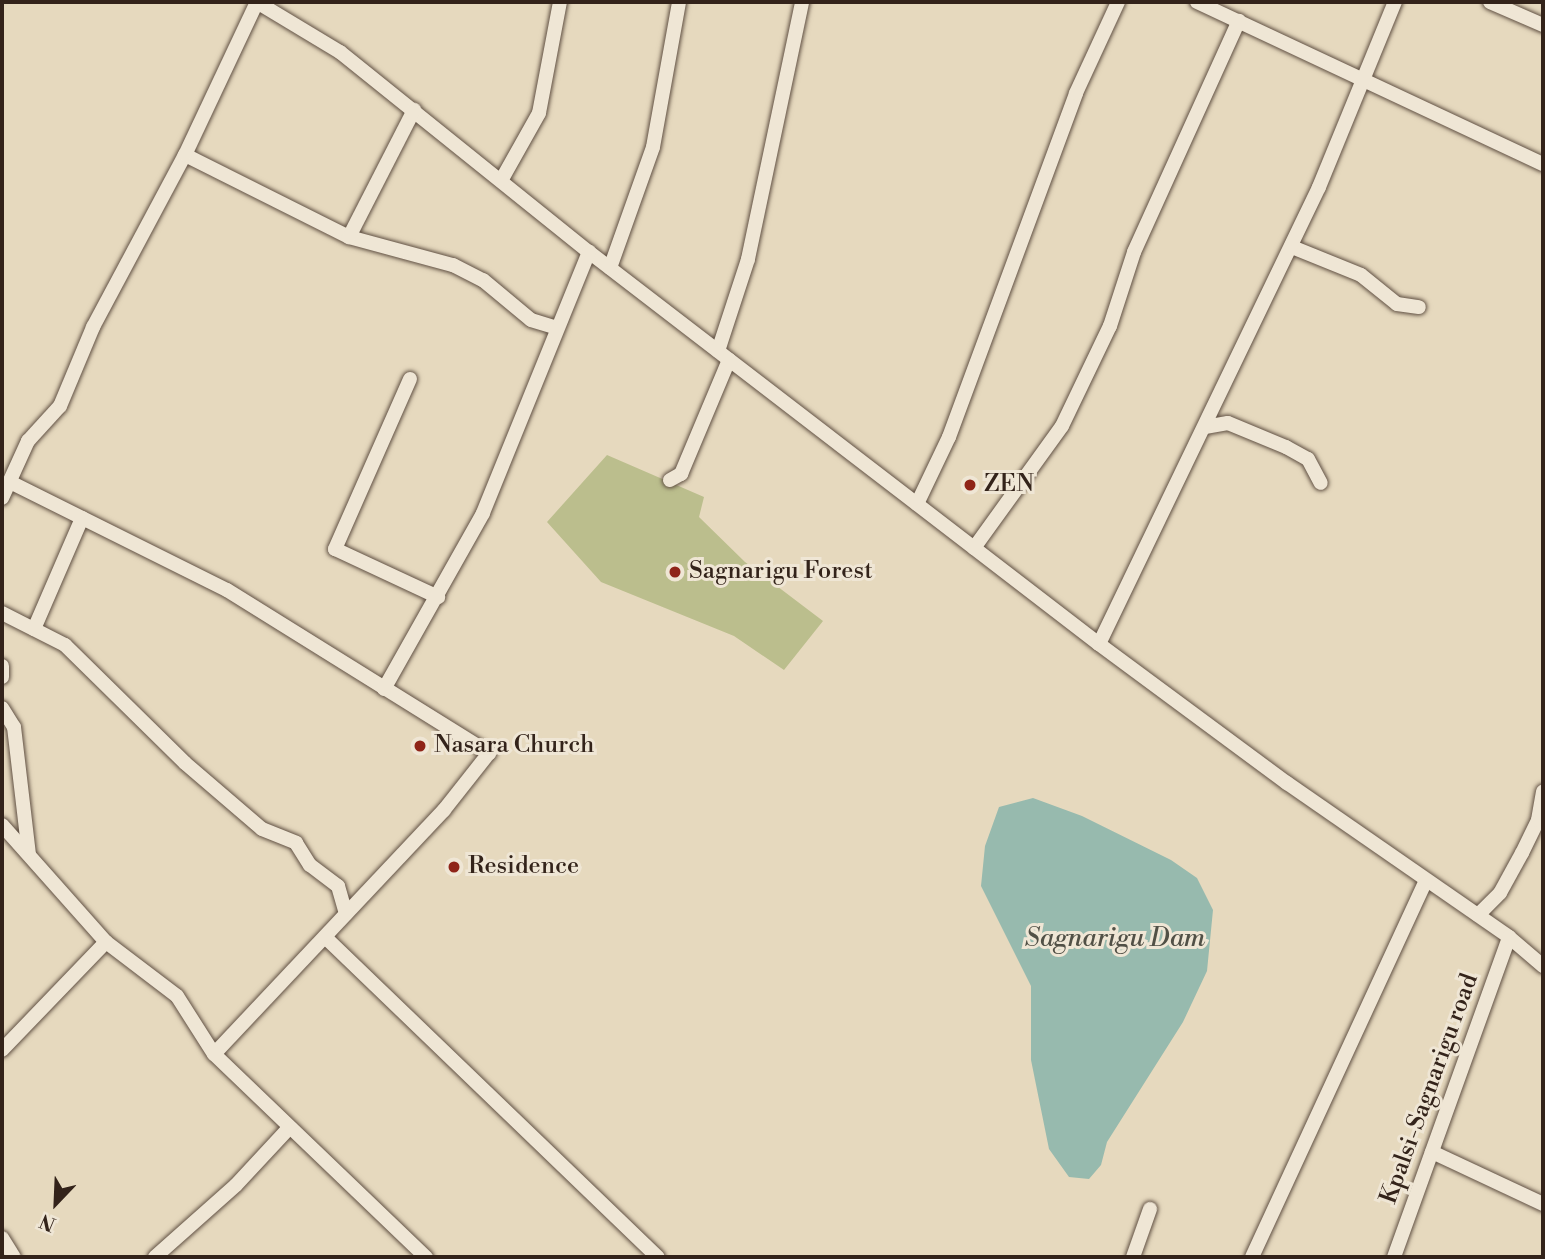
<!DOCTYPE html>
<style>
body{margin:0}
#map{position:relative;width:1545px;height:1259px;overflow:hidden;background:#e6d9be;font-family:"Libre Bodoni",serif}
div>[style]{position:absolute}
.green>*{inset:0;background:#bbbe8d}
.water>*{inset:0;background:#97baae}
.roads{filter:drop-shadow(0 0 2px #605043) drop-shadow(0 0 2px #605043)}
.minor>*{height:14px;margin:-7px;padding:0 7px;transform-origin:7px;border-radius:7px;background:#efe6d5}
.dots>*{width:19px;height:19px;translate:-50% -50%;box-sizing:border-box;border:4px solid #efe6d5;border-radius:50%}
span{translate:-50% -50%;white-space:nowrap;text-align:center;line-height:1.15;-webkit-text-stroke:6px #efe6d5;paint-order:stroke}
.poi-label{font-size:24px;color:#33231a}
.left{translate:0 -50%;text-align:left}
.street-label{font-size:24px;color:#33231a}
.water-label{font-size:26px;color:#515046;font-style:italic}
.frame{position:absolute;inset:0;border:4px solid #33231a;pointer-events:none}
.north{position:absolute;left:21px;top:1168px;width:70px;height:70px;-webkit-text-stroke:5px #efe6d5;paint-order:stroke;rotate:203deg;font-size:19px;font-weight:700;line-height:28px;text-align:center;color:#33231a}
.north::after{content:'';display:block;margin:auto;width:24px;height:32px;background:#33231a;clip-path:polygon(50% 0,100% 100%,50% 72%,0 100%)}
</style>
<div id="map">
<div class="green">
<i style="clip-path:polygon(607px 455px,704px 497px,699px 517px,745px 562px,823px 621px,784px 670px,734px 636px,601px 582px,547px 522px)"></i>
</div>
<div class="water">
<i style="clip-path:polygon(1033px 798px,1082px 816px,1171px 860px,1197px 878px,1213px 910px,1207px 971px,1183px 1022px,1107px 1142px,1101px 1165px,1089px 1179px,1069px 1177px,1049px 1149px,1031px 1060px,1031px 986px,981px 886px,985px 846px,999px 807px)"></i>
</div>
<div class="roads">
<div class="minor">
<i style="left:257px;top:2px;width:97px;rotate:31.1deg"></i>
<i style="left:340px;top:52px;width:319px;rotate:38.8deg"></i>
<i style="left:589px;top:252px;width:643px;rotate:37.55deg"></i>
<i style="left:1099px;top:644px;width:234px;rotate:36.5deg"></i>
<i style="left:1287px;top:783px;width:270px;rotate:34.7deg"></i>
<i style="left:1509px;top:937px;width:45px;rotate:40.5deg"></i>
<i style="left:1197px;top:2px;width:382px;rotate:25.1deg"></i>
<i style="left:1490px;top:2px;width:58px;rotate:23.5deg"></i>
<i style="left:185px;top:155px;width:183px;rotate:26.6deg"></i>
<i style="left:349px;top:237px;width:108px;rotate:15.1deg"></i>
<i style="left:453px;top:265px;width:34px;rotate:27deg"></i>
<i style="left:483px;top:280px;width:62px;rotate:39.8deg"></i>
<i style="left:531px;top:320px;width:27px;rotate:17deg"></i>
<i style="left:502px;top:179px;width:76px;rotate:-60.7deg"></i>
<i style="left:539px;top:113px;width:113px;rotate:-79.3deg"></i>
<i style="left:349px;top:237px;width:143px;rotate:-62.9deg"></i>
<i style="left:1292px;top:247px;width:74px;rotate:22.1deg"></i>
<i style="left:1361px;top:275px;width:46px;rotate:38.9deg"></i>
<i style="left:1397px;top:304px;width:22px;rotate:8deg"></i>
<i style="left:610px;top:268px;width:128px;rotate:-70.4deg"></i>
<i style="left:653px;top:147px;width:147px;rotate:-79.8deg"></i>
<i style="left:718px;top:351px;width:97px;rotate:-71.9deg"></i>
<i style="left:748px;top:259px;width:263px;rotate:-78.1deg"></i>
<i style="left:410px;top:379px;width:186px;rotate:113.8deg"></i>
<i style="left:335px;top:549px;width:114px;rotate:25deg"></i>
<i style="left:1205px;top:427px;width:23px;rotate:-10deg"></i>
<i style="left:1228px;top:423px;width:63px;rotate:22.5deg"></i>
<i style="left:1286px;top:447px;width:25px;rotate:29deg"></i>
<i style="left:1308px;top:459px;width:27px;rotate:62deg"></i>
<i style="left:670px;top:480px;width:13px;rotate:-29deg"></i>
<i style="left:681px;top:474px;width:124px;rotate:-67.2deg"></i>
<i style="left:12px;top:483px;width:240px;rotate:26.5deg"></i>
<i style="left:227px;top:590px;width:309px;rotate:31.9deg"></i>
<i style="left:489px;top:753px;width:73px;rotate:128.3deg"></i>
<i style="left:444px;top:810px;width:335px;rotate:133.3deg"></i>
<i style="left:2px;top:498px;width:63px;rotate:-65.5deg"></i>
<i style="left:28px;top:441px;width:47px;rotate:-47.6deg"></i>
<i style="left:60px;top:406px;width:86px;rotate:-67.3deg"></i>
<i style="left:93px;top:327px;width:195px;rotate:-61.9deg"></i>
<i style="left:185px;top:155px;width:169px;rotate:-64.8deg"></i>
<i style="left:917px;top:504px;width:74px;rotate:-64.5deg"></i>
<i style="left:949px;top:437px;width:367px;rotate:-69.7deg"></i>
<i style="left:1076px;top:93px;width:100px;rotate:-65.2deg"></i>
<i style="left:974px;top:548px;width:150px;rotate:-54.2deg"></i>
<i style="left:1062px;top:426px;width:111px;rotate:-64.4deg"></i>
<i style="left:1110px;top:326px;width:78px;rotate:-72deg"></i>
<i style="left:1134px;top:252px;width:254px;rotate:-65.6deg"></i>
<i style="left:2px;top:613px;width:71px;rotate:26.9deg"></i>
<i style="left:65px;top:645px;width:168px;rotate:44.5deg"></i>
<i style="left:185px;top:763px;width:101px;rotate:40.6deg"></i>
<i style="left:262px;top:829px;width:37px;rotate:22deg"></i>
<i style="left:296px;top:843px;width:26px;rotate:58deg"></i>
<i style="left:310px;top:865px;width:35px;rotate:37deg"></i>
<i style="left:338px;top:886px;width:29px;rotate:74deg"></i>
<i style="left:34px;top:629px;width:121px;rotate:-66.6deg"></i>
<i style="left:1099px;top:644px;width:507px;rotate:-64.29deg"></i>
<i style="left:1319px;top:187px;width:200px;rotate:-67.7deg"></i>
<i style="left:2px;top:666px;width:11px;rotate:90deg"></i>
<i style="left:384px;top:689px;width:202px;rotate:-60.6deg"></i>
<i style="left:483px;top:513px;width:282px;rotate:-67.9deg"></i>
<i style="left:2px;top:708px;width:22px;rotate:58deg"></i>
<i style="left:14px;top:727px;width:128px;rotate:83.3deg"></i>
<i style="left:2px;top:825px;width:157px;rotate:48.4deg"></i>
<i style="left:106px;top:942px;width:89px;rotate:37.3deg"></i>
<i style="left:177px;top:996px;width:69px;rotate:57.5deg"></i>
<i style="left:214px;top:1054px;width:294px;rotate:43.8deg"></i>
<i style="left:1478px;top:915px;width:31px;rotate:-45deg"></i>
<i style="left:1500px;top:893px;width:46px;rotate:-61.2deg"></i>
<i style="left:1522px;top:853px;width:37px;rotate:-64deg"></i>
<i style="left:1538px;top:820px;width:29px;rotate:-80deg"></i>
<i style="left:325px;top:937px;width:462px;rotate:43.9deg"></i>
<i style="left:2px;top:1050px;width:150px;rotate:-46.1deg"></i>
<i style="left:1432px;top:1152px;width:123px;rotate:25.1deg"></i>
<i style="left:2px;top:1238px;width:22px;rotate:58deg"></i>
<i style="left:155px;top:1257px;width:108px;rotate:-41.6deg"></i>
<i style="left:236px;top:1185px;width:78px;rotate:-47.1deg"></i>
<i style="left:1133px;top:1257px;width:51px;rotate:-70.5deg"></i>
<i style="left:1252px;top:1257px;width:415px;rotate:-65.2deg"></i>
<i style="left:1394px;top:1257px;width:340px;rotate:-70.2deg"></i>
</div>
</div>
<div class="dots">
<i style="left:970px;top:485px;background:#8f2418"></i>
<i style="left:675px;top:572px;background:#8f2418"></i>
<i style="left:420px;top:746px;background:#8f2418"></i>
<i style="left:454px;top:867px;background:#8f2418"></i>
</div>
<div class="poi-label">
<span class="left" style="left:984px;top:485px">ZEN</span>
<span class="left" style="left:689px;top:572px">Sagnarigu Forest</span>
<span class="left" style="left:434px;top:746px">Nasara Church</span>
<span class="left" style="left:468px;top:867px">Residence</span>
</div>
<div class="street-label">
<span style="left:1430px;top:1089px;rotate:-70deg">Kpalsi-Sagnarigu road</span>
</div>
<div class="water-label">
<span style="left:1115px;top:939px">Sagnarigu Dam</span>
</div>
<div class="frame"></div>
<div class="north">N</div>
</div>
